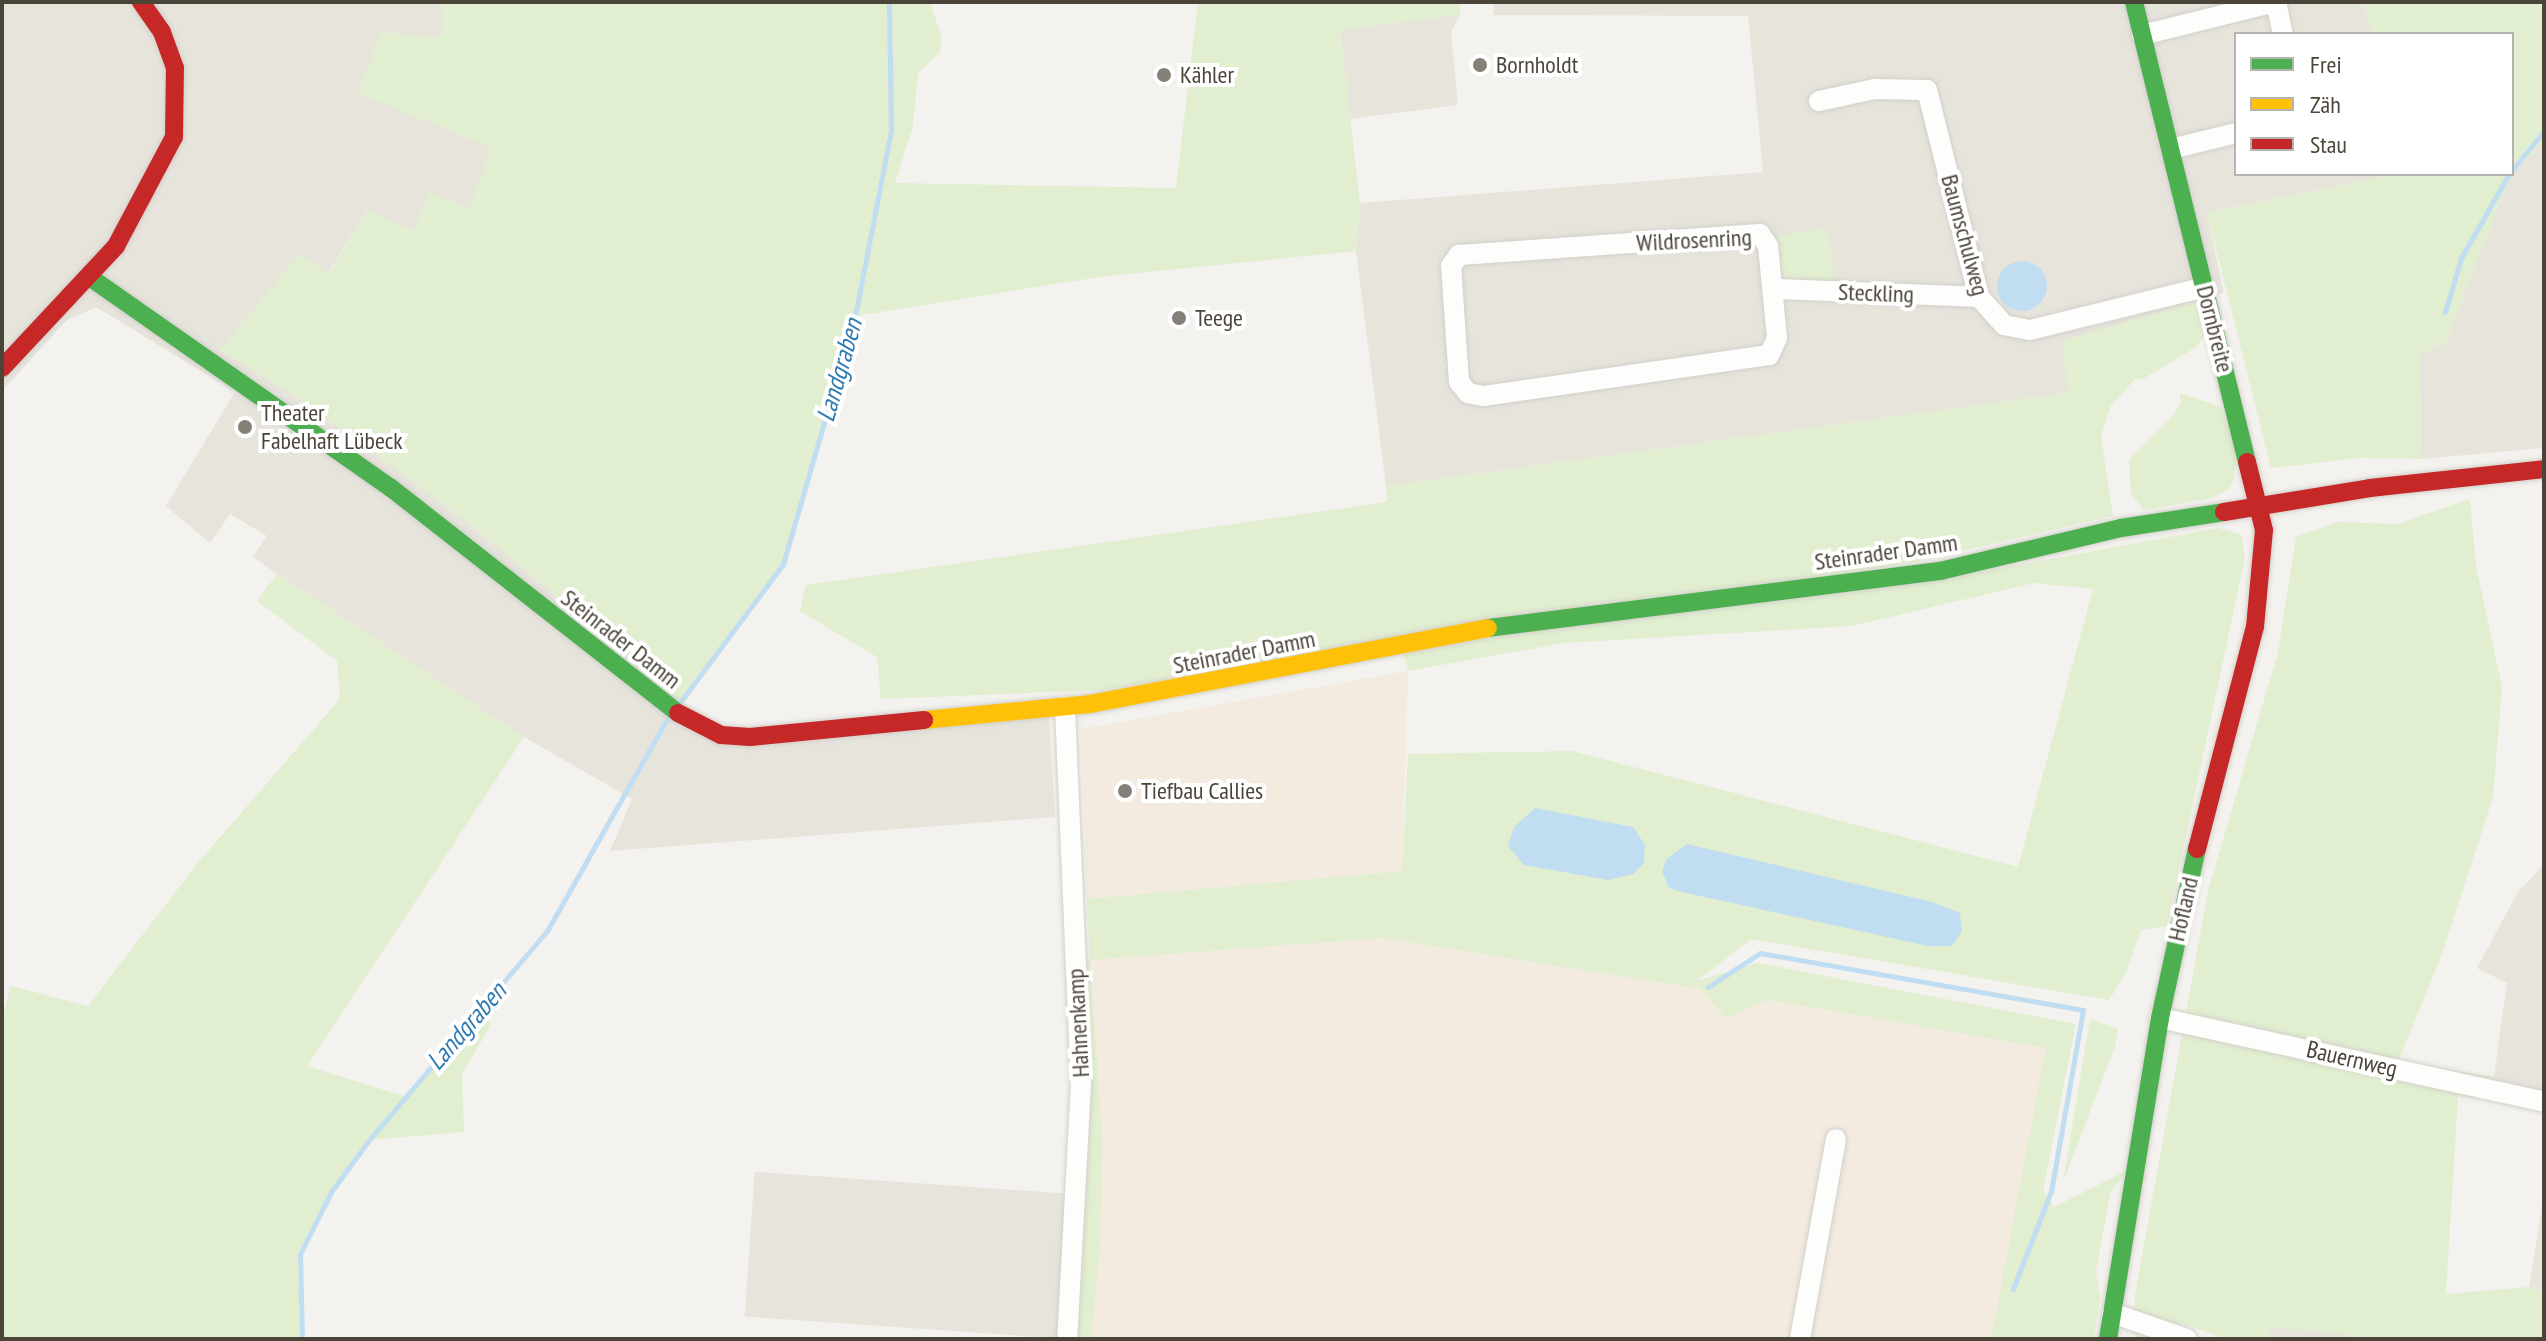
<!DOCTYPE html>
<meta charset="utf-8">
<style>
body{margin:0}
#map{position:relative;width:2546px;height:1341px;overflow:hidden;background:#f4f2ee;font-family:"PT Sans Narrow",sans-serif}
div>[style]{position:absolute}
.residential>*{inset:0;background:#e7e4dc;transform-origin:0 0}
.commercial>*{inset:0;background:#f3ebdf}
.green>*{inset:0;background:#e1eecf}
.water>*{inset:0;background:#c0ddf1}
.round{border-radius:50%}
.stream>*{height:5px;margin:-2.5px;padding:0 2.5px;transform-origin:2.5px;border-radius:2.5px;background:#c0ddf1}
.roads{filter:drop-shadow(0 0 2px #d2d0cb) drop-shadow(0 0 2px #d2d0cb)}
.street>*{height:20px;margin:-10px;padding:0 10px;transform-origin:10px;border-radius:10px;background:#fdfdfc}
.fast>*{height:18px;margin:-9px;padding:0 9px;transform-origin:9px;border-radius:9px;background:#4caf50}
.slow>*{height:18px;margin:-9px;padding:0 9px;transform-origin:9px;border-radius:9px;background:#ffc107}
.jam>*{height:18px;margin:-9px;padding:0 9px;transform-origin:9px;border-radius:9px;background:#c62828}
.dots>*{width:22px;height:22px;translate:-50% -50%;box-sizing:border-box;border:4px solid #fff;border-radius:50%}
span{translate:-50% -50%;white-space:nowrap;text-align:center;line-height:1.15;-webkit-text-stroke:8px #fff;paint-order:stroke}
.poi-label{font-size:24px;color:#4b4439}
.left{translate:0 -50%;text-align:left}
.street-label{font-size:24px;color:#4b4439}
.water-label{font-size:26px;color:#2e7ab2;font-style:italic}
.frame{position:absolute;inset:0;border:4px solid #4b4439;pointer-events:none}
.legend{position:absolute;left:2234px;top:32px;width:280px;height:144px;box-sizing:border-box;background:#fff;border:2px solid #b7b4b0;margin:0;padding:10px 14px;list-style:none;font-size:24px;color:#4b4439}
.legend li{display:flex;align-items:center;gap:16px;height:40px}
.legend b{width:40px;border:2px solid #b7b4b0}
</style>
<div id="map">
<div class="residential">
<i style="clip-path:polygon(2px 2px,443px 2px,442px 38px,492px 148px,470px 208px,413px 231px,367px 210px,328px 274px,220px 350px,303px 400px,470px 523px,681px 701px,751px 746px,1049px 717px,1055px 817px,610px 851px,632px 799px,524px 737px,277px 574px,253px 556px,267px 536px,230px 514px,210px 543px,166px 506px,235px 392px,96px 307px,66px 321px,2px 391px)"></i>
<i style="clip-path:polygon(1494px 2px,2363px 2px,2372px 34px,2236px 34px,2236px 174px,2396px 174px,2207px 213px,2224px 293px,2196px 302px,2068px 393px,1386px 486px,1356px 251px,1360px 203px,1763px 172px,1748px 16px,1493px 15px)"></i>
<i style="clip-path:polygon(1460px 15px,1451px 32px,1458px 105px,1350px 119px,1340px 29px)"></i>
<i style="clip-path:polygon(2544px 142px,2544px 448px,2421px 459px,2420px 353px,2446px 341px,2510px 175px)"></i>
<i style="clip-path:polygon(2544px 865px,2544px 1109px,2491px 1098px,2507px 983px,2477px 968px,2518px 892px)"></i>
<i style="clip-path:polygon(2544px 1193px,2544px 1293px,2529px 1287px)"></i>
<i style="left:1072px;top:1194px;width:145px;height:318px;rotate:94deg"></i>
<i style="clip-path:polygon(2271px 1327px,2394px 1336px,2268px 1339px)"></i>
</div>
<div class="commercial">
<i style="clip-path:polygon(1408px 671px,1402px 871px,1087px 899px,1081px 729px)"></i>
<i style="clip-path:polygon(1383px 938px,1700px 989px,1726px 1017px,1769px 1000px,2047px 1048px,1991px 1339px,1083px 1339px,1090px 960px)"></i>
</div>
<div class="green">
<i style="clip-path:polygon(443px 2px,930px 2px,942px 38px,940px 52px,918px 73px,913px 126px,895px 183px,1176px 188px,1198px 2px,1459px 2px,1460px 15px,1340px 30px,1360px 203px,1356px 251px,1106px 276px,855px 316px,783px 564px,681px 701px,470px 523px,303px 400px,220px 350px,298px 255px,329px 274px,367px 210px,413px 231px,430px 193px,470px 208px,491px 148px,358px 93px,381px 32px,441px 38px)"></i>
<i style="clip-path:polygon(2363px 2px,2544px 2px,2544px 142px,2512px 173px,2512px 34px,2372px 34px)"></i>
<i style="clip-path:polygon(2396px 174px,2511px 174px,2446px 341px,2420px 354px,2421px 459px,2359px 458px,2271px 468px,2207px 213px)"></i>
<i style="clip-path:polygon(1828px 228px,1835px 285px,1788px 284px,1781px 278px,1777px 236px)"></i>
<i style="clip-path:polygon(2196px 302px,2205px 335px,2195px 348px,2141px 380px,2136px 378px,2110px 407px,2101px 437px,2113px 516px,1910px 563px,1102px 690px,881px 699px,877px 657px,800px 611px,806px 585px,1387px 502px,1386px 486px,2067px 393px,2063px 340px)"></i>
<i style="clip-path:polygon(2180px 393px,2221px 407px,2236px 452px,2234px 479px,2228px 490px,2212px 498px,2144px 510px,2131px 494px,2129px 460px,2171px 418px,2181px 403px)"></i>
<i style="clip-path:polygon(2470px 499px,2476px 566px,2502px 687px,2493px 797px,2443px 951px,2398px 1062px,2496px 1077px,2491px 1098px,2458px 1097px,2446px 1294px,2529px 1287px,2544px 1293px,2544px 1339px,2393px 1339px,2271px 1327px,2268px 1339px,2226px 1339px,2182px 1323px,2176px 1339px,2135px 1339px,2135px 1294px,2208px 891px,2278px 652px,2296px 537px,2337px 522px,2397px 524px)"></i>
<i style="clip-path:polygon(2218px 528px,2241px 534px,2245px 557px,2167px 926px,2141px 930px,2125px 975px,2109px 1000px,1751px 939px,1697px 981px,1757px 963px,2076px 1024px,2043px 1191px,2054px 1207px,2126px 1171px,2110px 1194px,2096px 1272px,2100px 1296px,2094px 1339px,1991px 1339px,2046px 1048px,1769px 1000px,1726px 1018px,1700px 989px,1383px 938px,1090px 960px,1102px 1140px,1100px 1246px,1091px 1339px,1073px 1339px,1081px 960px,1090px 959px,1087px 899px,1402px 871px,1408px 754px,1572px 751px,2018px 867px,2093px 589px,2034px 583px,1852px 626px,1564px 643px,1408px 671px,1404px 654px,1493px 633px,1954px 577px)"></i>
<i style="clip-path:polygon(277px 574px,524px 737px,307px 1066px,407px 1097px,491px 999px,489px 1028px,462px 1074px,464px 1132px,369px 1140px,331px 1192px,300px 1254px,300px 1339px,2px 1339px,2px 1018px,11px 986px,88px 1006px,196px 865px,340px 699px,337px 661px,257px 601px)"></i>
<i style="clip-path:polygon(2090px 1019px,2118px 1029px,2115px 1047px,2063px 1182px)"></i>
</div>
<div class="water">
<i class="round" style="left:1997px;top:261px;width:50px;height:50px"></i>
<i style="clip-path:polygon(1535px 808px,1633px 827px,1645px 845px,1644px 863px,1633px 874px,1608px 880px,1524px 865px,1508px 846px,1514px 827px)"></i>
<i style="clip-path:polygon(1687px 844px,1932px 902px,1960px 913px,1962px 931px,1952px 946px,1928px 946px,1682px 892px,1669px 888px,1662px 871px,1667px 859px)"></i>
</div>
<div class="stream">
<i style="left:2512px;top:170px;width:50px;rotate:-50.6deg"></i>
<i style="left:2445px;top:312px;width:56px;rotate:-73.5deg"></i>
<i style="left:2461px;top:258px;width:97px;rotate:-60.3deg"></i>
<i style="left:681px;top:701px;width:171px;rotate:-53.3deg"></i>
<i style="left:783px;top:564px;width:258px;rotate:-73.8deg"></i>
<i style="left:855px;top:316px;width:188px;rotate:-79deg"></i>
<i style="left:891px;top:131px;width:129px;rotate:-90.9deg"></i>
<i style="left:1708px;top:987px;width:62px;rotate:-33.2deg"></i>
<i style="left:1760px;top:953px;width:328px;rotate:10deg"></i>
<i style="left:2083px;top:1010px;width:184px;rotate:100deg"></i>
<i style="left:2051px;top:1191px;width:105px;rotate:111.2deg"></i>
<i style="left:302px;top:1339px;width:85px;rotate:-91.3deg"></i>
<i style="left:300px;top:1254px;width:69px;rotate:-63.4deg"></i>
<i style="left:331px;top:1192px;width:64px;rotate:-53.8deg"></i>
<i style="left:369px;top:1140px;width:275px;rotate:-49.6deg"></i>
<i style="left:547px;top:931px;width:244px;rotate:-60.5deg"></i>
</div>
<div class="roads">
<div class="street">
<i style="left:2276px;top:2px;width:33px;rotate:78deg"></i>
<i style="left:2142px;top:35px;width:137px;rotate:-13.9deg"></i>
<i style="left:1819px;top:101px;width:57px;rotate:-12.1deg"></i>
<i style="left:1875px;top:89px;width:52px;rotate:1.1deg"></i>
<i style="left:1927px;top:90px;width:213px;rotate:75.9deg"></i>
<i style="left:1979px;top:297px;width:38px;rotate:48deg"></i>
<i style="left:2004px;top:325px;width:26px;rotate:11deg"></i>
<i style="left:2030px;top:330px;width:180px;rotate:-13.8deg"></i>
<i style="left:2171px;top:149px;width:67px;rotate:-13.8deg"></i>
<i style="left:1760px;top:234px;width:14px;rotate:56deg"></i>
<i style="left:1768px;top:246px;width:92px;rotate:84.4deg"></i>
<i style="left:1777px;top:338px;width:19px;rotate:115deg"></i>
<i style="left:1769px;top:355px;width:289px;rotate:171.8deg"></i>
<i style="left:1483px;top:396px;width:15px;rotate:-169deg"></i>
<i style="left:1468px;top:393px;width:14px;rotate:-129deg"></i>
<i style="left:1459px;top:382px;width:116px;rotate:-93.9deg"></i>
<i style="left:1451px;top:266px;width:14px;rotate:-54deg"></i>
<i style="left:1459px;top:255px;width:302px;rotate:-4deg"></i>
<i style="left:1774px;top:289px;width:205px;rotate:2.2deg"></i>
<i style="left:1065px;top:707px;width:377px;rotate:87.6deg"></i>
<i style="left:1081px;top:1084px;width:255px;rotate:93.1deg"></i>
<i style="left:2160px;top:1018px;width:393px;rotate:12.3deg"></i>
<i style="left:2112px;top:1313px;width:79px;rotate:19.1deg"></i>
<i style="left:1800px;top:1339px;width:203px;rotate:-79.8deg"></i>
</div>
<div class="fast">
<i style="left:2134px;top:2px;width:474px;rotate:76.2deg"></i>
<i style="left:91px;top:278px;width:366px;rotate:35deg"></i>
<i style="left:391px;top:488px;width:365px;rotate:38.1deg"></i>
<i style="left:1488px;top:628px;width:456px;rotate:-7.2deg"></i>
<i style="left:1940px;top:571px;width:186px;rotate:-13.4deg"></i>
<i style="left:2121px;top:528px;width:104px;rotate:-8.8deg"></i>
<i style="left:2108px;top:1339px;width:325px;rotate:-80.8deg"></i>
<i style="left:2160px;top:1018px;width:173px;rotate:-77.7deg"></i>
</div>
<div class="slow">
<i style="left:924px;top:720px;width:167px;rotate:-5.5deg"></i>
<i style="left:1090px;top:704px;width:405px;rotate:-10.8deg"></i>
</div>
<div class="jam">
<i style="left:2px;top:368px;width:167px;rotate:-46.9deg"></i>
<i style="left:116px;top:246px;width:123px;rotate:-62deg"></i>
<i style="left:174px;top:137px;width:69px;rotate:-89.2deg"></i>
<i style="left:175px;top:68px;width:38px;rotate:-110deg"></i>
<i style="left:162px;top:32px;width:37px;rotate:-125deg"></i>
<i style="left:2224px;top:512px;width:148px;rotate:-9.3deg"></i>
<i style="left:2370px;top:488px;width:175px;rotate:-6.2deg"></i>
<i style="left:678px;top:713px;width:48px;rotate:27.1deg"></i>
<i style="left:721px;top:735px;width:29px;rotate:4deg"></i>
<i style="left:750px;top:737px;width:175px;rotate:-5.6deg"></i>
<i style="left:2197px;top:849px;width:229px;rotate:-75.4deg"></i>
<i style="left:2255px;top:627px;width:97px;rotate:-84.7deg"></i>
<i style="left:2264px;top:530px;width:70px;rotate:-104deg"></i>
</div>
</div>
<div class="dots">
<i style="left:1480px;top:65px;background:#868178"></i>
<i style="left:1164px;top:75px;background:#868178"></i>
<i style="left:1179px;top:318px;background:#868178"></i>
<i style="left:245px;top:427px;background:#868178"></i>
<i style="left:1125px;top:791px;background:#868178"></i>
</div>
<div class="poi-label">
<span class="left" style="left:1496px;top:65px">Bornholdt</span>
<span class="left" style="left:1180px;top:75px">Kähler</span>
<span class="left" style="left:1195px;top:318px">Teege</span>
<span class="left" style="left:261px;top:427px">Theater<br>Fabelhaft Lübeck</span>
<span class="left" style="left:1141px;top:791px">Tiefbau Callies</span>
</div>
<div class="street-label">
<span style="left:1965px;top:235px;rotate:75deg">Baumschulweg</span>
<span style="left:1694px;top:240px;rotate:-3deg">Wildrosenring</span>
<span style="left:1876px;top:293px;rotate:2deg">Steckling</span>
<span style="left:2215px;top:329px;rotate:76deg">Dornbreite</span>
<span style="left:1886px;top:552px;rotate:-8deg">Steinrader Damm</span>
<span style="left:621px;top:639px;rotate:38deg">Steinrader Damm</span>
<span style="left:1244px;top:652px;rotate:-11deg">Steinrader Damm</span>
<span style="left:2183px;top:909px;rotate:-77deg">Hofland</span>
<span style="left:1078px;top:1023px;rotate:-93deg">Hahnenkamp</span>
<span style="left:2352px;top:1059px;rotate:13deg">Bauernweg</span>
</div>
<div class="water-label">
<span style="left:839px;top:370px;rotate:-74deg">Landgraben</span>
<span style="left:466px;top:1026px;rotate:-49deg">Landgraben</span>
</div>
<div class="frame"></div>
<ul class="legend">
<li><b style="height:10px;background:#4caf50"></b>Frei</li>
<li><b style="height:10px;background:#ffc107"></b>Zäh</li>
<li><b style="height:10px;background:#c62828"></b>Stau</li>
</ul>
</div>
